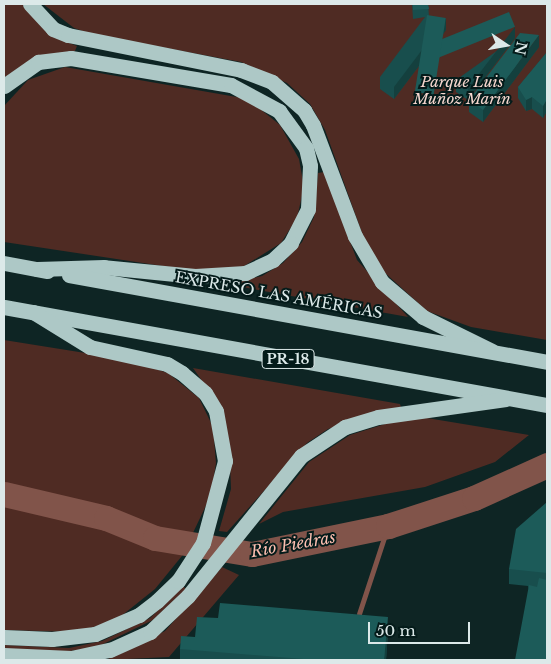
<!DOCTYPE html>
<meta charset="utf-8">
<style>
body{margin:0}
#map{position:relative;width:551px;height:664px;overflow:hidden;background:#0e2524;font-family:"Libre Baskerville",serif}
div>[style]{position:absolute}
.green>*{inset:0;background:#4f2b23}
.stream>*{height:4.5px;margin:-2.25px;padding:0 2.25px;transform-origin:2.25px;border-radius:2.25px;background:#81544a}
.river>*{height:25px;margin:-12.5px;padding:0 12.5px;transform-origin:12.5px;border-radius:12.5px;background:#81544a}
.motorway>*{height:15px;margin:-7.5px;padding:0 7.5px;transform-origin:7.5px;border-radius:7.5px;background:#adc8c6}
.wall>*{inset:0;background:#184e4d}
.shaded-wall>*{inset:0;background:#14403e}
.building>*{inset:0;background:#1c5b59;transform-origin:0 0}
span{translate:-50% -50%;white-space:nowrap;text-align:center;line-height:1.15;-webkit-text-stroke:4px #041b1a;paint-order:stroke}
.shield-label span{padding:1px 4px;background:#041b1a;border:1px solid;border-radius:4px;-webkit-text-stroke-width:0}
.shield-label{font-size:14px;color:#dce9e9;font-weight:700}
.park-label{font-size:15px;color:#f5d6ce;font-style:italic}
.street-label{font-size:15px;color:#dce9e9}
.water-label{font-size:16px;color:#fdbfb1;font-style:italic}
.frame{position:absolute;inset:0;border:5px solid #dce9e9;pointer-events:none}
.north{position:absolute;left:481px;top:20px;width:50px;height:50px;-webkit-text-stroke:4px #041b1a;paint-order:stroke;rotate:102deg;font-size:14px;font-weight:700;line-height:20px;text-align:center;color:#dce9e9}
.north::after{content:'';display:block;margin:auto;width:18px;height:22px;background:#dce9e9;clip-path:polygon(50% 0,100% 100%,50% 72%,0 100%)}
.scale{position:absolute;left:368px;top:622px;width:102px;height:22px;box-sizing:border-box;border:2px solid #dce9e9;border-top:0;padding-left:6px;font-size:15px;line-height:18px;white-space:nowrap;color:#dce9e9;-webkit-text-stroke:4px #041b1a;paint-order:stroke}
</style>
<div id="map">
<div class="green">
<i style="clip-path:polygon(4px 4px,23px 4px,51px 36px,77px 46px,75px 51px,33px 59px,4px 78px)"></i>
<i style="clip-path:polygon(43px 4px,547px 4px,547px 340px,471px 327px,427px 311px,384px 272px,367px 247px,325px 130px,310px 104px,287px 83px,241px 62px,91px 34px,74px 28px)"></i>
<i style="clip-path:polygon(65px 67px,248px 99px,280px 125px,299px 159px,304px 187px,297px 218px,281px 243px,241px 268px,209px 273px,4px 242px,4px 106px,28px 80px)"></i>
<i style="clip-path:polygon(324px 172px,357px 260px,408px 317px,225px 284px,262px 276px,283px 263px,302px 242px,314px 217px,318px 173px)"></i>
<i style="clip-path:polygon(4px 340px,129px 360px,168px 373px,199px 398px,213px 427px,216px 463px,211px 495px,191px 537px,164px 537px,91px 510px,4px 491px)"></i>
<i style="clip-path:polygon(193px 368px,400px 404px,401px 407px,328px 429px,307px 443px,227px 532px,219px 531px,231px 489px,229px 440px,207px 388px)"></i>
<i style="clip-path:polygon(427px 418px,529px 435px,495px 462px,425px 487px,283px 512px,259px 524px,309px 462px,350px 435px,401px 419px)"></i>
<i style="clip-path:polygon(4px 499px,72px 511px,186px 551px,155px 589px,115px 621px,76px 632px,4px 630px)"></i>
<i style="clip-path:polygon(222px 567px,239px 575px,169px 657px,106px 660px,165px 631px)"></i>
<i style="clip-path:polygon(183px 586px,186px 589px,153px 620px,97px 647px,57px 653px,4px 649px,4px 645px,69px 648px,102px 641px,150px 618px)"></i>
</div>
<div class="stream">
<i style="left:359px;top:614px;width:93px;rotate:-71.8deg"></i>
</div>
<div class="river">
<i style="left:4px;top:494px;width:105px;rotate:13.2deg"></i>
<i style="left:106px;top:518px;width:53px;rotate:22.2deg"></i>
<i style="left:155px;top:538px;width:98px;rotate:9.4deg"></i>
<i style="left:252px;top:554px;width:139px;rotate:-11.6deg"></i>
<i style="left:388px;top:526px;width:90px;rotate:-18deg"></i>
<i style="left:474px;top:498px;width:80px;rotate:-24.3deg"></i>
</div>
<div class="motorway">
<i style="left:30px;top:4px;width:34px;rotate:47deg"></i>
<i style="left:53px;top:29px;width:16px;rotate:22deg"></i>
<i style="left:68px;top:35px;width:177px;rotate:11.4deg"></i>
<i style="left:241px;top:70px;width:33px;rotate:21deg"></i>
<i style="left:272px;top:82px;width:43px;rotate:41.2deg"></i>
<i style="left:304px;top:110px;width:17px;rotate:59deg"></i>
<i style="left:313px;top:125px;width:119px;rotate:69.3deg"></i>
<i style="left:355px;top:236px;width:53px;rotate:59.6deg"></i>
<i style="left:382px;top:282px;width:54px;rotate:40.5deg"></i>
<i style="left:423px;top:317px;width:77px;rotate:26.2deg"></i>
<i style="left:4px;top:86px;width:42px;rotate:-35.2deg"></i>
<i style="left:38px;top:62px;width:33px;rotate:-7deg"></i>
<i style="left:71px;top:58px;width:162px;rotate:9.6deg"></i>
<i style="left:231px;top:85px;width:55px;rotate:28.4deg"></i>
<i style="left:279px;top:111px;width:46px;rotate:53.9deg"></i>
<i style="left:306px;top:148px;width:18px;rotate:77deg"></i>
<i style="left:310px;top:166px;width:43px;rotate:92.7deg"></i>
<i style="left:308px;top:209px;width:38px;rotate:117deg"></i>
<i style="left:291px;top:243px;width:25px;rotate:137deg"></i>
<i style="left:273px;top:260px;width:31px;rotate:155deg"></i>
<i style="left:245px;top:273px;width:50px;rotate:176.6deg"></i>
<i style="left:195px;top:276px;width:91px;rotate:-174.4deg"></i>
<i style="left:104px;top:267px;width:67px;rotate:178.3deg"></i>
<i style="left:4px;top:263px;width:44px;rotate:10.5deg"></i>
<i style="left:69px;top:275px;width:486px;rotate:10.3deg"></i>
<i style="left:4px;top:307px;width:552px;rotate:10.23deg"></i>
<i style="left:4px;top:637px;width:48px;rotate:2.4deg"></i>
<i style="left:52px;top:639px;width:43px;rotate:-6.6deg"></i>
<i style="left:95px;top:634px;width:48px;rotate:-23.4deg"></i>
<i style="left:139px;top:615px;width:23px;rotate:-38deg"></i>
<i style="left:157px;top:601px;width:29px;rotate:-44deg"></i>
<i style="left:178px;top:581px;width:45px;rotate:-56.7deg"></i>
<i style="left:203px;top:543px;width:85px;rotate:-75deg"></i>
<i style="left:225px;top:461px;width:51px;rotate:-100.2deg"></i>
<i style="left:216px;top:411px;width:21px;rotate:-121deg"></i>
<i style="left:205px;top:393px;width:30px;rotate:-139deg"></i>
<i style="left:182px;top:373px;width:17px;rotate:-149deg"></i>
<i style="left:167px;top:364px;width:79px;rotate:-167.6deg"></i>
<i style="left:90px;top:347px;width:67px;rotate:-148.4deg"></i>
<i style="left:4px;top:655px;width:67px;rotate:2.6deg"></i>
<i style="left:71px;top:658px;width:40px;rotate:-12deg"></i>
<i style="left:110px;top:650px;width:44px;rotate:-24.2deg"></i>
<i style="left:150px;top:632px;width:52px;rotate:-43.5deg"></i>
<i style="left:188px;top:596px;width:180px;rotate:-51.1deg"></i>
<i style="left:301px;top:456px;width:53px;rotate:-33.4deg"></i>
<i style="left:345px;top:427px;width:34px;rotate:-17deg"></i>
<i style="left:378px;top:417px;width:129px;rotate:-8deg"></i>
</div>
<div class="wall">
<i style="clip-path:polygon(412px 4px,428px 4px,429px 16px,446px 30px,394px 99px,380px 89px,380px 77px,425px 17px,413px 19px)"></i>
<i style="clip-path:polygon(515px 38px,468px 100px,456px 92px,456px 80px)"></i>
<i style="clip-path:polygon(539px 47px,483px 122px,469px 112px,469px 100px)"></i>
<i style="clip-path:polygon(547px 52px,547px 111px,543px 118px,532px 109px,526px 111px,518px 98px,518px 87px)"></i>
<i style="clip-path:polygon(547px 502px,547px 660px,528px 586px,509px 584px,509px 569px)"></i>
<i style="clip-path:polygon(388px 632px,386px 660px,180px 660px,180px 649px,195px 637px)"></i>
</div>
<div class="shaded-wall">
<i style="clip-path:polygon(446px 18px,446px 30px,394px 99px,394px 87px)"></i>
<i style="clip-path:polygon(515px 27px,515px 38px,468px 100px,468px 88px)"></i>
<i style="clip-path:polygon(539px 35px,539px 47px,483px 122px,483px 110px)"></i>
<i style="clip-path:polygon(532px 97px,532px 109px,526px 111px,526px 100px)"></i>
<i style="clip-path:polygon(547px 99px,547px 111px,543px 118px,543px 106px)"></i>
<i style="clip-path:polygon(388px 617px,388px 632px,386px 660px,384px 660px)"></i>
</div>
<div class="building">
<i style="clip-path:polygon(413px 4px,428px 4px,429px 9px,413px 10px)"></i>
<i style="left:509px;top:12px;width:16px;height:86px;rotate:68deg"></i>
<i style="left:427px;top:15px;width:19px;height:78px;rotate:9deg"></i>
<i style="clip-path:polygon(520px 33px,539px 35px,483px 110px,469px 100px)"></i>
<i style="clip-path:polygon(547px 52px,547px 99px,543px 106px,532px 97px,526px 100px,518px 87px)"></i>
<i style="clip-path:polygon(547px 502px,547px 573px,509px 569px,516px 529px)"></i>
<i style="clip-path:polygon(539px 578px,547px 580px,547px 660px,515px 660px,529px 585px,537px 587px)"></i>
<i style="clip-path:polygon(220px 603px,388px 617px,384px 660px,316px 660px,180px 649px,181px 636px,195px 637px,197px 617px,218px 618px)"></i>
</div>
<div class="shield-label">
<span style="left:288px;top:359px">PR-18</span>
</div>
<div class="park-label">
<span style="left:462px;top:90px">Parque Luis<br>Muñoz Marín</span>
</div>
<div class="street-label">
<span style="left:279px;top:295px;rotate:10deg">EXPRESO LAS AMÉRICAS</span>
</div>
<div class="water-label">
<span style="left:293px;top:544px;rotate:-10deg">Río Piedras</span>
</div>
<div class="frame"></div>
<div class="north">N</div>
<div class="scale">50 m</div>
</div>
